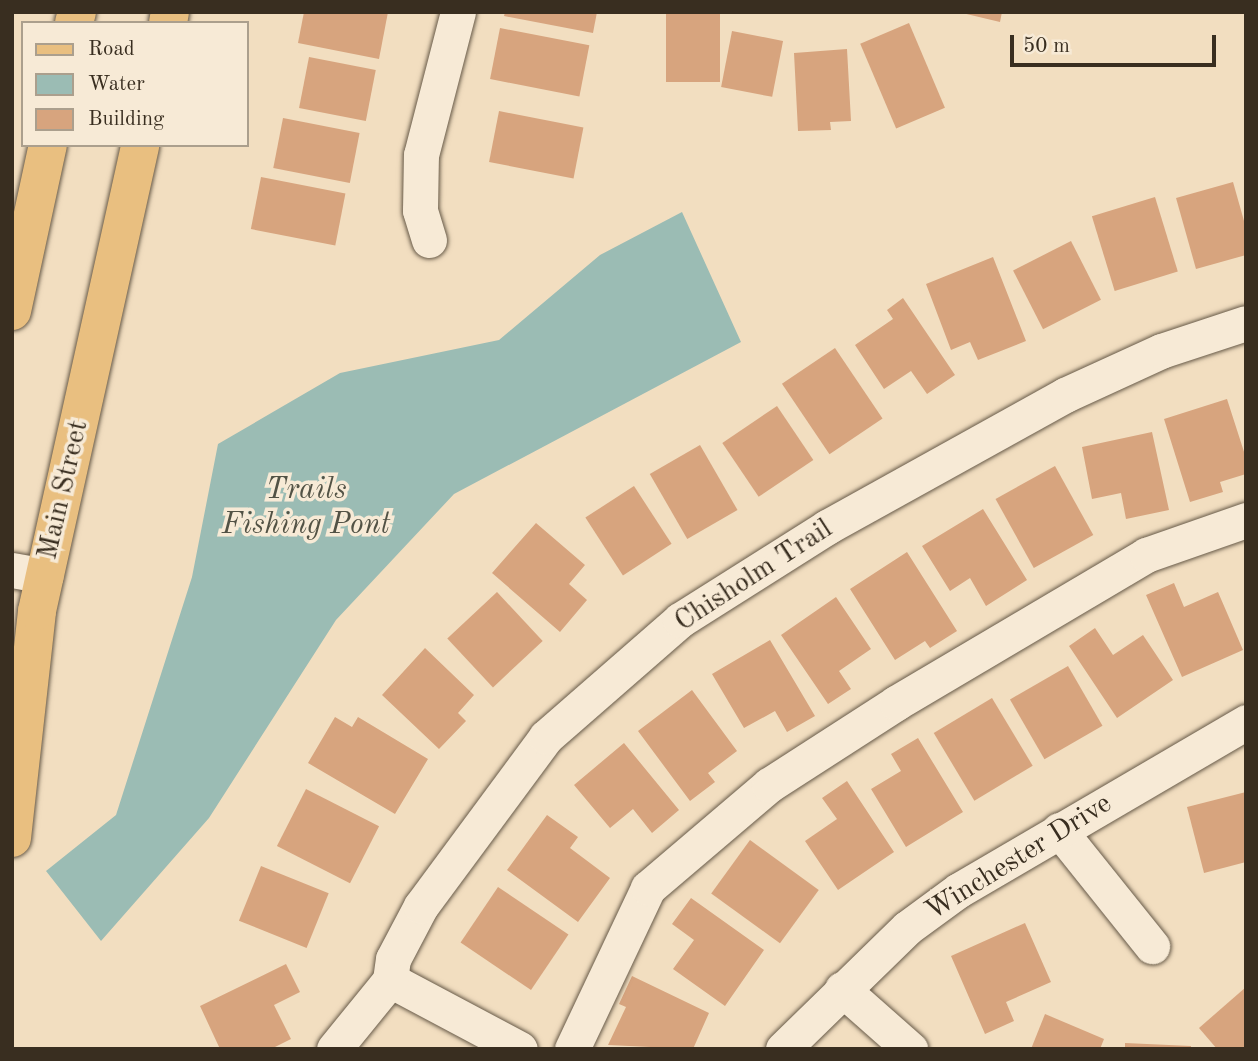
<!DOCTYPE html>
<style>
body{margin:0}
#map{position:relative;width:1258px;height:1061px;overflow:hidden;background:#f2dec0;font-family:"Old Standard TT",serif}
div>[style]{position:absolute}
.water>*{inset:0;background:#9bbcb4}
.building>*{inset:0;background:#d7a47e;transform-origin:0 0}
.roads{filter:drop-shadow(0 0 2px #675a48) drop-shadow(0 0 2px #675a48)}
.minor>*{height:35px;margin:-17.5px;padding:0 17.5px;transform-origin:17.5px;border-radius:17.5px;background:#f7ead6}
.major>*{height:38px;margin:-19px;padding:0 19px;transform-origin:19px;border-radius:19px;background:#e9bf80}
span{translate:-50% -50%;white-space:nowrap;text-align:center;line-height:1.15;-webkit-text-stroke:7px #f7ead6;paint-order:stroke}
.street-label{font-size:28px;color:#392e20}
.water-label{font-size:30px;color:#525245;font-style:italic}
.frame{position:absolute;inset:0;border:14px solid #392e20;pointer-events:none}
.legend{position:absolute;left:21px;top:21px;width:228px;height:126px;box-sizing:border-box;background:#f7ead6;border:2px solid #ab9f8d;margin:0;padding:9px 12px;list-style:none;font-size:21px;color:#392e20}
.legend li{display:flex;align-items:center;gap:14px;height:35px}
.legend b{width:35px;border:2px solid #ab9f8d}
.scale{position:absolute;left:1010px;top:35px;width:206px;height:32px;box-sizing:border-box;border:4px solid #392e20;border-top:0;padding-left:9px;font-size:21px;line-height:24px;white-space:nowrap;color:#392e20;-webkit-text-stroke:5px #f7ead6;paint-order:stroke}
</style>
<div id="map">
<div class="water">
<i style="clip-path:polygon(682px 212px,741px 342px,454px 494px,336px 620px,209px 818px,101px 941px,46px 871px,116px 815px,192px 577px,218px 444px,340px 373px,499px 340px,600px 255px)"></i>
</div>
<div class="building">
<i style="clip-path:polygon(304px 12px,388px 12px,379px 59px,298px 43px)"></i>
<i style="clip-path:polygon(505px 12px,597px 12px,593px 33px,504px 16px)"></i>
<i style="left:666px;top:12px;width:54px;height:70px"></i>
<i style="clip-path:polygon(958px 12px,1002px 12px,1000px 22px)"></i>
<i style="left:909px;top:23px;width:92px;height:53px;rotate:67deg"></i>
<i style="left:500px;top:28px;width:91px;height:52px;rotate:11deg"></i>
<i style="left:732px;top:31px;width:52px;height:57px;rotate:11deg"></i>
<i style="clip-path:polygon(847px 49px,851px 121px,830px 122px,831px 130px,798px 131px,794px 53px)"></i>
<i style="left:309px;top:57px;width:68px;height:52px;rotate:11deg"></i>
<i style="left:499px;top:111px;width:86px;height:52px;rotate:11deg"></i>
<i style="left:283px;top:118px;width:78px;height:51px;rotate:11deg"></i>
<i style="left:261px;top:177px;width:86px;height:53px;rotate:11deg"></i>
<i style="clip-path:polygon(1233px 182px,1246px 228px,1246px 255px,1196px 269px,1176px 198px)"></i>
<i style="left:1155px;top:197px;width:78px;height:66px;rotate:73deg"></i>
<i style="left:1071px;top:241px;width:66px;height:65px;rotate:63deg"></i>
<i style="clip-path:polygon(993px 257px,1026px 341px,978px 360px,970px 342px,951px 350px,926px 284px)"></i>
<i style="clip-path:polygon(903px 298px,955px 375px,927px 394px,911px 371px,884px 389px,855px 345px,893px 319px,887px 310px)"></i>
<i style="left:835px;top:348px;width:85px;height:64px;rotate:56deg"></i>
<i style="clip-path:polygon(1227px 399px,1246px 458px,1246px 474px,1220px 482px,1223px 492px,1190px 502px,1164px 419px)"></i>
<i style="left:777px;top:406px;width:65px;height:66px;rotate:56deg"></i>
<i style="clip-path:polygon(1152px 432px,1169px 510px,1126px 519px,1121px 493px,1092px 499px,1082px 447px)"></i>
<i style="left:700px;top:445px;width:75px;height:58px;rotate:60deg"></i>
<i style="left:1055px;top:466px;width:79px;height:68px;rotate:61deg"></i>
<i style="left:634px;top:486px;width:69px;height:58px;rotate:57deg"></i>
<i style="clip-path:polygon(983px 509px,1027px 580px,986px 606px,970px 578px,950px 591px,922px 546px)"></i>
<i style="clip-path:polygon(536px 523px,585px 565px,569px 584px,587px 600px,560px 632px,492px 573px)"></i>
<i style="clip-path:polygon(907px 552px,957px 631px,930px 648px,925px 641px,895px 660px,850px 589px)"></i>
<i style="clip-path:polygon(1174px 583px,1184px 607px,1218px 592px,1243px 650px,1182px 677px,1146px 595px)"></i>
<i style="left:497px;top:592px;width:67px;height:68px;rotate:47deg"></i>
<i style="clip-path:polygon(836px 597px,871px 649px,839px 671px,851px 689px,828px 704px,781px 635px)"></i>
<i style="clip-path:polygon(1095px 628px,1113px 655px,1143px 635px,1173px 680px,1117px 718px,1069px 646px)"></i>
<i style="clip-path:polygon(770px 640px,815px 716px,787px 732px,775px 711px,744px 728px,712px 674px)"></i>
<i style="clip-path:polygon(425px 648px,474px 695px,458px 713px,466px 721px,439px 749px,382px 695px)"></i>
<i style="left:1068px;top:666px;width:69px;height:67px;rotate:60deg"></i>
<i style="clip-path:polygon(692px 690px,737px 751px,708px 773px,715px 782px,690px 801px,638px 731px)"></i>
<i style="left:992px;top:698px;width:79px;height:68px;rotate:59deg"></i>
<i style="clip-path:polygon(335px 717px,352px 727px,358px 717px,428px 759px,395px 814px,308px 763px)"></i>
<i style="clip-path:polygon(918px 738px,963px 812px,906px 847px,871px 789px,901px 771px,891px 754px)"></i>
<i style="clip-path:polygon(624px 743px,679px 810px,652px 833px,633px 809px,610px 828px,574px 785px)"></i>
<i style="clip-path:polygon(847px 781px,894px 852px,838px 890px,805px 841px,837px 819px,822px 798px)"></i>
<i style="left:306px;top:789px;width:82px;height:64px;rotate:27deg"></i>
<i style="clip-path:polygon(1246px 792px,1246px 862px,1204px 873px,1187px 807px)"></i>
<i style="clip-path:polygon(547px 815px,578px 837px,570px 848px,610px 878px,578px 922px,507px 870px)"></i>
<i style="left:750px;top:840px;width:85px;height:66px;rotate:36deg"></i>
<i style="left:261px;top:866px;width:73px;height:59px;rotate:22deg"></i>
<i style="left:498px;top:887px;width:85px;height:67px;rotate:34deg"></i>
<i style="clip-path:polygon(691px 898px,764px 950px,725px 1006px,673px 969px,694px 940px,672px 924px)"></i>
<i style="clip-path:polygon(1025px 923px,1051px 982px,1006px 1002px,1014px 1021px,985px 1034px,951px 956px)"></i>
<i style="clip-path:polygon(286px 964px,300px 992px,274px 1005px,291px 1039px,271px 1049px,220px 1049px,200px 1006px)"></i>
<i style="clip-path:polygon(632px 976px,709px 1013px,693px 1049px,608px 1045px,626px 1007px,619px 1004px)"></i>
<i style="clip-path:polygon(1246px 987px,1246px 1049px,1217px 1049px,1199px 1028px)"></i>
<i style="clip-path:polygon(1045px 1014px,1104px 1039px,1100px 1049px,1031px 1049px)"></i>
<i style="clip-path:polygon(1125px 1043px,1191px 1046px,1191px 1049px,1125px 1049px)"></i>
</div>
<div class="roads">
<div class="minor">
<i style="left:429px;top:240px;width:31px;rotate:-107deg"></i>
<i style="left:420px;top:210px;width:55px;rotate:-89deg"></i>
<i style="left:421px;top:155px;width:148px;rotate:-75.5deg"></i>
<i style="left:12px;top:570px;width:34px;rotate:10deg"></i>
<i style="left:1059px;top:830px;width:149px;rotate:51.3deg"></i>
<i style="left:390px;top:980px;width:21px;rotate:-82deg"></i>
<i style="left:393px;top:959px;width:60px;rotate:-62.2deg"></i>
<i style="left:421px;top:906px;width:210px;rotate:-53.5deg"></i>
<i style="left:546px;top:737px;width:178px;rotate:-41.1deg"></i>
<i style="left:680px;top:620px;width:174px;rotate:-32.3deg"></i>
<i style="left:827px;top:527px;width:272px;rotate:-29deg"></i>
<i style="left:1065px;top:395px;width:106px;rotate:-24.6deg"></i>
<i style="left:1161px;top:351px;width:89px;rotate:-18.2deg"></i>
<i style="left:390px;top:980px;width:147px;rotate:28deg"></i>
<i style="left:842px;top:989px;width:91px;rotate:41.4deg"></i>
<i style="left:334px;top:1049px;width:89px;rotate:-50.9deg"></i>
<i style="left:572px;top:1049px;width:178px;rotate:-64.7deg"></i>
<i style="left:648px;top:888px;width:159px;rotate:-40.4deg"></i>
<i style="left:769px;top:785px;width:151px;rotate:-32.8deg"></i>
<i style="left:896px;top:703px;width:291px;rotate:-30.6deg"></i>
<i style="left:1146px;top:555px;width:106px;rotate:-19.3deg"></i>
<i style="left:783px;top:1049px;width:173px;rotate:-44.3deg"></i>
<i style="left:907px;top:928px;width:64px;rotate:-36.2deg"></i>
<i style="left:959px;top:890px;width:333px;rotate:-30.3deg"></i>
</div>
<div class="major">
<i style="left:74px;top:23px;width:11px;rotate:-75deg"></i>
<i style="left:168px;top:23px;width:11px;rotate:-80deg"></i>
<i style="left:12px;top:311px;width:170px;rotate:-77.8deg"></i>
<i style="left:12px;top:838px;width:228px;rotate:-83.7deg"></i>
<i style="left:37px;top:611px;width:477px;rotate:-77.5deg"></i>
</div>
</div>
<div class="street-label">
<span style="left:64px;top:490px;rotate:-77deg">Main Street</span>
<span style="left:754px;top:576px;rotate:-33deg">Chisholm Trail</span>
<span style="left:1019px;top:858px;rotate:-32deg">Winchester Drive</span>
</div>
<div class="water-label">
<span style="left:306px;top:507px">Trails<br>Fishing Pont</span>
</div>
<div class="frame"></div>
<ul class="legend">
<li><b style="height:9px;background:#e9bf80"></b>Road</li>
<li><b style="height:19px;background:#9bbcb4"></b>Water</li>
<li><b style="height:19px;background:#d7a47e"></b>Building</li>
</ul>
<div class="scale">50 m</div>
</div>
